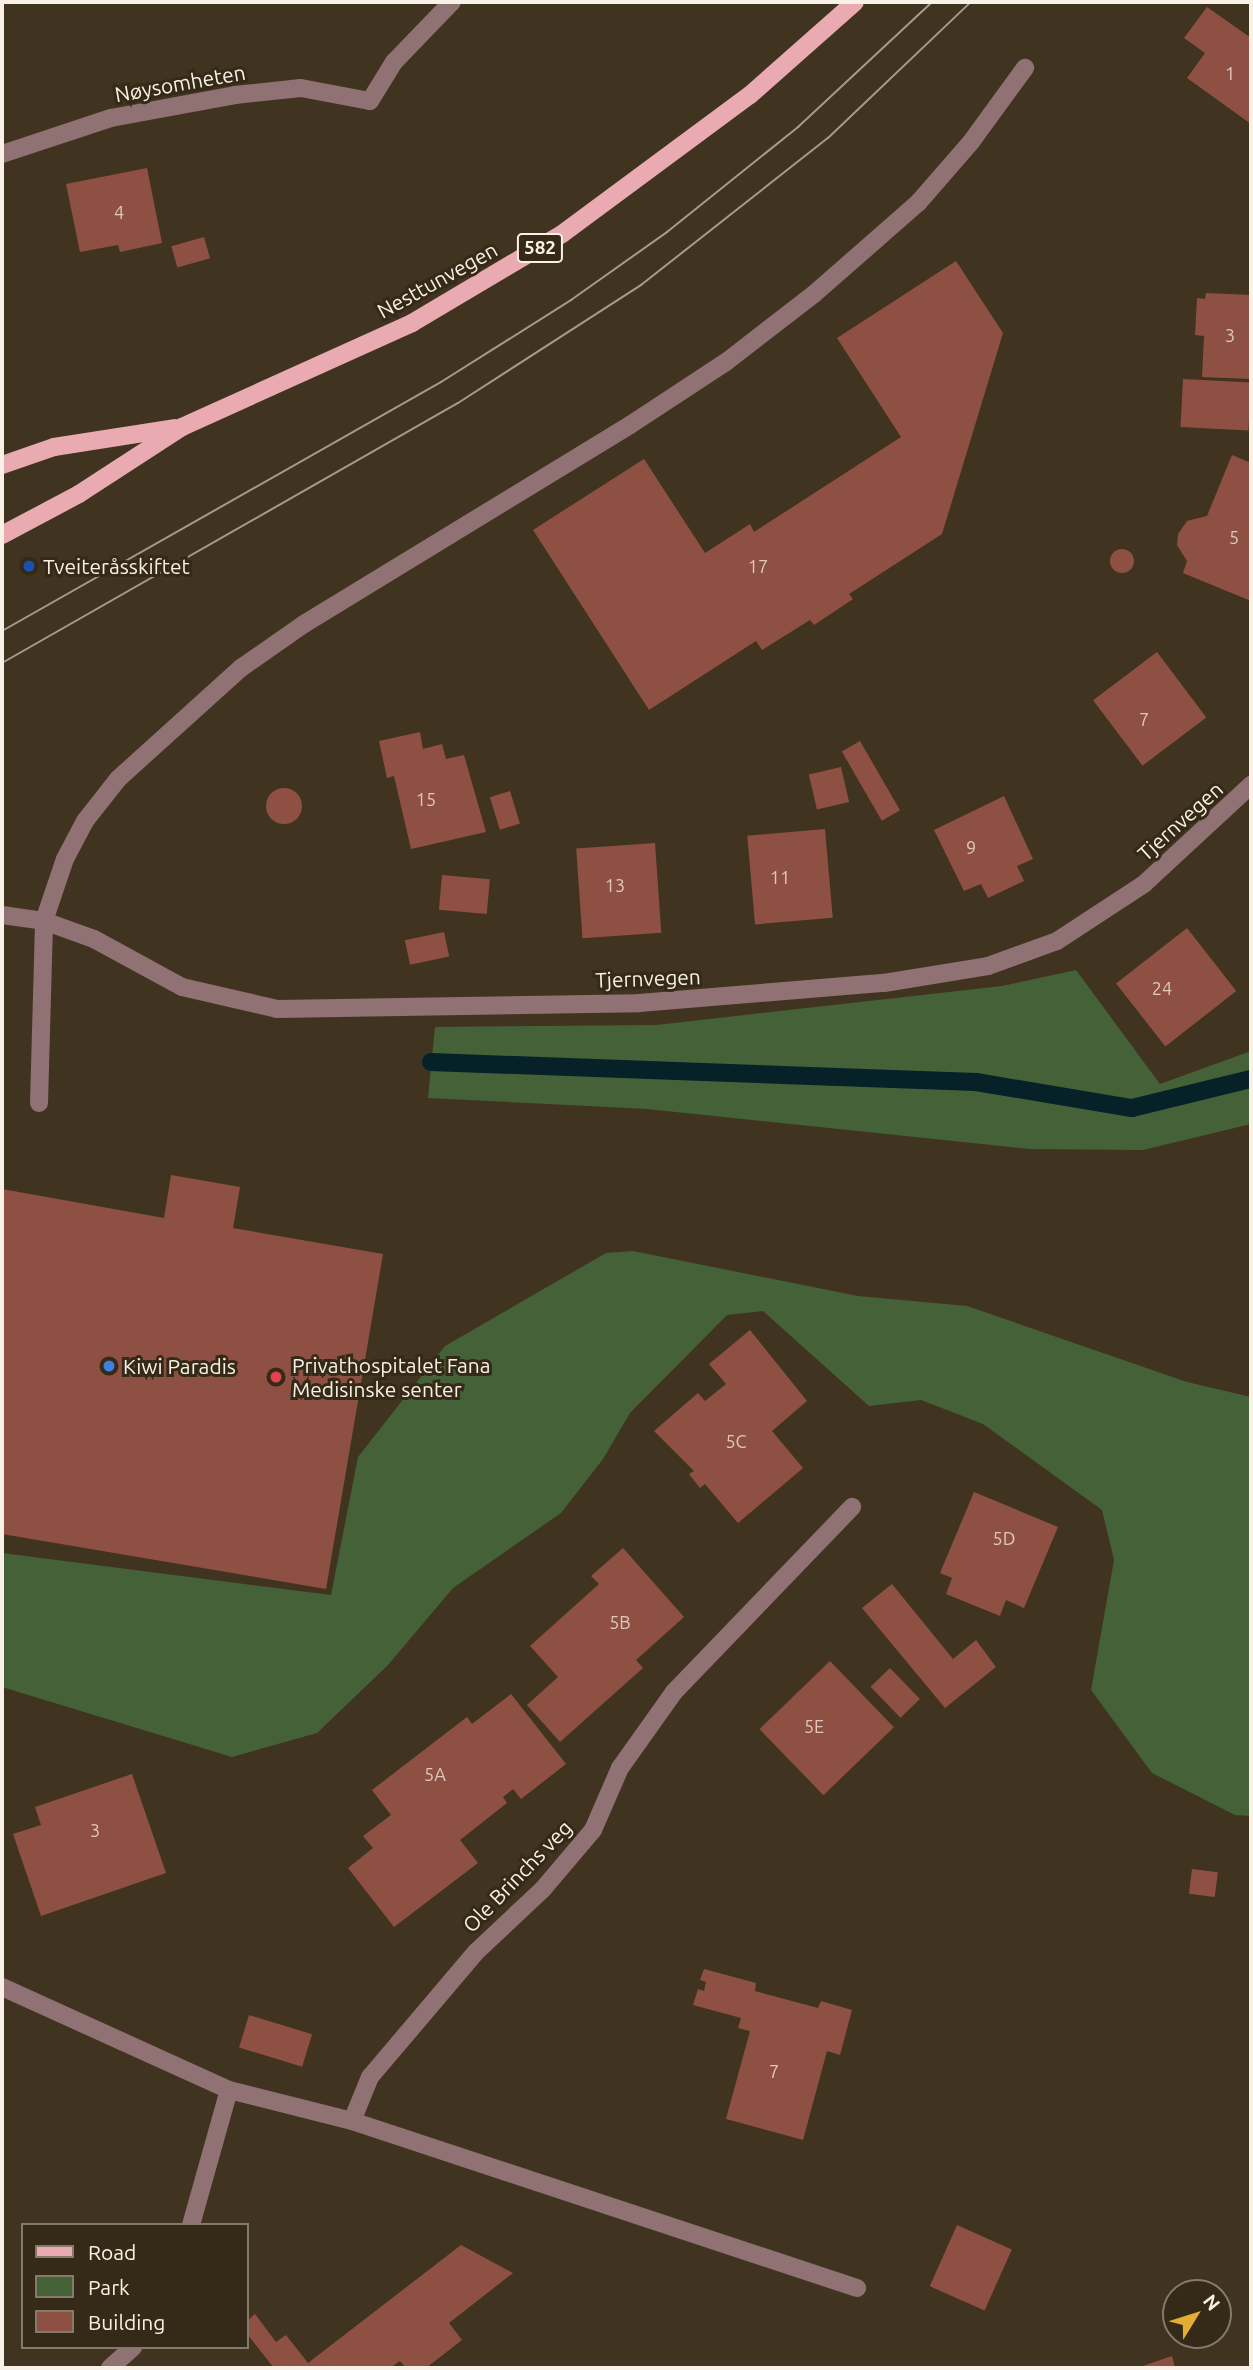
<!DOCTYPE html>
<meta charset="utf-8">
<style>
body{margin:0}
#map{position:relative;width:1253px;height:2370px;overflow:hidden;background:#403420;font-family:Ubuntu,sans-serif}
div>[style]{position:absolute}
.green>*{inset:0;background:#446138}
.stream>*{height:18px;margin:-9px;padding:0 9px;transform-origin:9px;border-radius:9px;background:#072128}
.building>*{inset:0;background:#8e5043;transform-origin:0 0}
.round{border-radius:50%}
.minor>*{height:18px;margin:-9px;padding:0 9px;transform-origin:9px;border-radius:9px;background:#907174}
.major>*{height:18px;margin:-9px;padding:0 9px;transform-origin:9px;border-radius:9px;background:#e9abb1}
.tram>*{height:2px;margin:-1px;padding:0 1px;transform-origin:1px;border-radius:1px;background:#a59b8c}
.dots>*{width:19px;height:19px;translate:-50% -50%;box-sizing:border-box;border:4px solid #352a17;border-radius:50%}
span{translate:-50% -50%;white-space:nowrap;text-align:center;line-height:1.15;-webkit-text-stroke:6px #352a17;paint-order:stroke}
.number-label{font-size:18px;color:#dec9bc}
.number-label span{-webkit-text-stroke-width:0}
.shield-label span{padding:2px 5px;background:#352a17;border:2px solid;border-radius:5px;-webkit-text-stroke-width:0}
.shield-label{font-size:19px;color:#f9f1e5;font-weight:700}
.street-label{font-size:21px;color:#f9f1e5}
.poi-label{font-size:21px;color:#f9f1e5}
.left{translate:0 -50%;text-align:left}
.frame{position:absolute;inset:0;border:4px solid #f9f1e5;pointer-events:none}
.legend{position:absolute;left:21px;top:2223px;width:228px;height:126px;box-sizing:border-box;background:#352a17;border:2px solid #837a69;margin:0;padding:9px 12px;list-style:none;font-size:21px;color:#f9f1e5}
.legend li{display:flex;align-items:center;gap:14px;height:35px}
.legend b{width:35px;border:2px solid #837a69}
.north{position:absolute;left:1162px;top:2279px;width:70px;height:70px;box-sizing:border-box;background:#352a17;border:2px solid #837a69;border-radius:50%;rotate:52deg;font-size:19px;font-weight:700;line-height:28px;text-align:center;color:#f9f1e5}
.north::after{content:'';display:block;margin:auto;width:24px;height:32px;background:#e6ad36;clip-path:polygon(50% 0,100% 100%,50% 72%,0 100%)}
</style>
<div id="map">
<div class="green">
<i style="clip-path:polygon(1076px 970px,1160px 1084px,1251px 1051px,1251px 1124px,1143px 1150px,1031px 1149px,647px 1109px,428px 1098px,435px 1027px,656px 1025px,1002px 986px)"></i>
<i style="clip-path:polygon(633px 1251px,858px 1296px,967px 1306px,1187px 1382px,1251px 1397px,1251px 1816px,1235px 1815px,1152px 1773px,1091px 1690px,1114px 1560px,1102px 1510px,983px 1424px,921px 1400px,869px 1406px,763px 1311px,727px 1315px,630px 1413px,603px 1459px,561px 1513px,453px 1588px,388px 1665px,317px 1733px,232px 1757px,2px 1687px,2px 1553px,331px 1595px,358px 1457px,445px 1346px,606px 1253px)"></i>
</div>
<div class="stream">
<i style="left:431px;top:1062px;width:545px;rotate:2.1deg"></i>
<i style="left:976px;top:1082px;width:158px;rotate:9.5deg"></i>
<i style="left:1132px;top:1108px;width:122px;rotate:-13.7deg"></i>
</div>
<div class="building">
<i style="clip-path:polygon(1207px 7px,1251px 38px,1251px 124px,1187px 78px,1205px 53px,1184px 38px)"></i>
<i style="clip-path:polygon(147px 168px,162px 243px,120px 252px,118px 245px,80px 252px,66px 184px)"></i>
<i style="left:204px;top:237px;width:22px;height:34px;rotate:74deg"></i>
<i style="clip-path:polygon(956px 261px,1003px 333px,942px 534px,849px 594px,853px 599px,814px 625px,810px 620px,762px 650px,756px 641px,649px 710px,533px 530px,644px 459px,705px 553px,750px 524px,754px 532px,901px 437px,837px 338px)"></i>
<i style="clip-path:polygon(1206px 293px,1251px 295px,1251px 379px,1202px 377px,1204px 336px,1195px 335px,1197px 298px,1205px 299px)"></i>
<i style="left:1183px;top:379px;width:68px;height:48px;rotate:3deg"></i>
<i style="clip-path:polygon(1232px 455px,1251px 463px,1251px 601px,1183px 573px,1187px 561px,1177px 545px,1178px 534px,1187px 521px,1207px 516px)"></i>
<i class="round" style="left:1110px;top:549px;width:24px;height:24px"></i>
<i style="left:1157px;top:652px;width:82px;height:80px;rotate:53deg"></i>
<i style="clip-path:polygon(420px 732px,423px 749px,442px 744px,446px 759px,464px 755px,486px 832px,411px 849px,394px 776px,387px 778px,379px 741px)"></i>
<i style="left:860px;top:741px;width:80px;height:21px;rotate:60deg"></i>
<i style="left:841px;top:767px;width:36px;height:33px;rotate:77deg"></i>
<i class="round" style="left:266px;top:788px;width:36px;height:36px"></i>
<i style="left:510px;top:791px;width:34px;height:21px;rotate:73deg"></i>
<i style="clip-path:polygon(1004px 796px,1033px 859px,1017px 866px,1024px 881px,988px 898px,981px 884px,964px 891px,934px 830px)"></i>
<i style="left:825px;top:829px;width:89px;height:78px;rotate:85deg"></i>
<i style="left:655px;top:843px;width:90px;height:79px;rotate:86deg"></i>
<i style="left:442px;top:875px;width:48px;height:35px;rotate:5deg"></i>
<i style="left:1187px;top:928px;width:80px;height:90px;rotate:52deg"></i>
<i style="left:444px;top:932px;width:25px;height:40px;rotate:78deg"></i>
<i style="clip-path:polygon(171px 1175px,240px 1187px,233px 1228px,383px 1254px,326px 1589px,2px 1534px,2px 1189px,164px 1218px)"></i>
<i style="clip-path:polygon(750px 1330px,807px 1401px,772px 1431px,803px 1468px,738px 1523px,705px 1484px,700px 1488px,689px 1474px,694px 1471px,654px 1431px,698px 1393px,705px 1401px,726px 1384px,709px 1364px)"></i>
<i style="clip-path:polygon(974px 1492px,1058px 1527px,1024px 1608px,1006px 1600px,1000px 1616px,946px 1594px,952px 1578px,940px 1573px)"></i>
<i style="clip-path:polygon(623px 1548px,684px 1617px,636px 1660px,643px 1668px,560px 1742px,527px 1705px,558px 1677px,530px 1646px,599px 1584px,591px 1576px)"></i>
<i style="clip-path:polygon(892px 1584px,953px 1659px,976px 1640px,996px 1667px,945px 1708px,862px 1608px)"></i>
<i style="left:830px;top:1661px;width:92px;height:98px;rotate:46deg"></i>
<i style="left:890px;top:1668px;width:43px;height:27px;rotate:46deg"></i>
<i style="clip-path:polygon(511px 1694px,566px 1764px,521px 1799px,513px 1789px,503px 1797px,507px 1803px,460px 1840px,478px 1863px,394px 1927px,348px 1868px,373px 1848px,363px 1836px,391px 1815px,372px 1790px,467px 1717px,472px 1724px)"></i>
<i style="clip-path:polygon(132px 1774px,166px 1873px,41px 1916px,13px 1834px,41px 1825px,35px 1807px)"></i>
<i style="left:1192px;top:1869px;width:26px;height:25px;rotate:7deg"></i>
<i style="clip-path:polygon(704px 1969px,756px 1983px,755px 1991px,818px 2008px,821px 2001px,852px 2010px,840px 2055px,827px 2051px,803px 2140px,726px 2119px,750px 2031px,738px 2028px,741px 2018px,693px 2005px,698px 1989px,704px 1991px,706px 1982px,700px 1980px)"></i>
<i style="left:249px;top:2015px;width:66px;height:34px;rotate:17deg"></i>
<i style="left:957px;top:2225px;width:60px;height:67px;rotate:24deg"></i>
<i style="clip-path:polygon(461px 2245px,513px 2273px,449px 2323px,462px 2340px,426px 2368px,406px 2368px,400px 2361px,390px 2368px,274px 2368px,247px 2334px,247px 2321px,255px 2314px,276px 2342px,286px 2335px,308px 2363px)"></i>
<i style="clip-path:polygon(1172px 2356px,1175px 2368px,1137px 2368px)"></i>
</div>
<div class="minor">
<i style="left:2px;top:154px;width:115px;rotate:-18.3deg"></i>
<i style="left:111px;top:118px;width:126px;rotate:-10.5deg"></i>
<i style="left:235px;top:95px;width:66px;rotate:-6.1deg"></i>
<i style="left:301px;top:88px;width:70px;rotate:10.7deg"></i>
<i style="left:370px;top:101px;width:46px;rotate:-58.4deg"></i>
<i style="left:394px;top:62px;width:83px;rotate:-46deg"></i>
<i style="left:2px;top:915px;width:42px;rotate:8.1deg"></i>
<i style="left:44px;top:921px;width:53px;rotate:19.8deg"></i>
<i style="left:94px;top:939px;width:100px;rotate:28.6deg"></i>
<i style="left:182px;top:987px;width:98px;rotate:13deg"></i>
<i style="left:277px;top:1009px;width:362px;rotate:-0.9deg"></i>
<i style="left:639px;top:1003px;width:246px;rotate:-4.7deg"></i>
<i style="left:884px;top:983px;width:105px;rotate:-9.3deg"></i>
<i style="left:988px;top:966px;width:73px;rotate:-19.9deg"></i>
<i style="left:1057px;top:941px;width:104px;rotate:-33.2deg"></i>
<i style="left:1144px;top:884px;width:146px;rotate:-42.8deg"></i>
<i style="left:39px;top:1103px;width:182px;rotate:-88.4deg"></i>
<i style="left:44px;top:921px;width:65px;rotate:-71.3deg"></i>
<i style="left:65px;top:859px;width:43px;rotate:-62.2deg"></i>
<i style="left:85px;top:821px;width:53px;rotate:-51.8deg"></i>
<i style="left:118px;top:779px;width:166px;rotate:-42.1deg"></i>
<i style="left:241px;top:668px;width:77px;rotate:-34.9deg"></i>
<i style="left:304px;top:624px;width:382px;rotate:-31.4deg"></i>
<i style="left:630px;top:425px;width:115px;rotate:-33.3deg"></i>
<i style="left:726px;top:362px;width:111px;rotate:-37.7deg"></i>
<i style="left:814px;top:294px;width:138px;rotate:-41.2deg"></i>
<i style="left:918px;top:203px;width:81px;rotate:-49deg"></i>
<i style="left:971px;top:142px;width:92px;rotate:-53.9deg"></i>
<i style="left:2px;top:1987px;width:249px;rotate:24.4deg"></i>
<i style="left:229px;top:2090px;width:127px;rotate:14.1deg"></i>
<i style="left:352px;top:2121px;width:532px;rotate:18.3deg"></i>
<i style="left:352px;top:2121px;width:48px;rotate:-67.8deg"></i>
<i style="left:370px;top:2077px;width:164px;rotate:-49.7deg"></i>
<i style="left:476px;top:1952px;width:92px;rotate:-43.2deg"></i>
<i style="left:543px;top:1889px;width:77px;rotate:-49.7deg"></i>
<i style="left:593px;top:1830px;width:68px;rotate:-66.5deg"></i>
<i style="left:620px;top:1768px;width:93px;rotate:-54.6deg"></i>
<i style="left:674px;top:1692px;width:257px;rotate:-46.1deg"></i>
<i style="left:191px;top:2225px;width:140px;rotate:-74.3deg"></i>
<i style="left:110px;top:2368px;width:31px;rotate:-42deg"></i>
</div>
<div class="major">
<i style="left:2px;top:465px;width:55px;rotate:-19.1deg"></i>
<i style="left:54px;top:447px;width:122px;rotate:-8.9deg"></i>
<i style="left:2px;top:535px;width:87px;rotate:-28deg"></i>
<i style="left:79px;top:494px;width:123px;rotate:-33deg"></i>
<i style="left:182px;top:427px;width:252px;rotate:-24.3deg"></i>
<i style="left:412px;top:323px;width:174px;rotate:-30.7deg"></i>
<i style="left:562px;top:234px;width:234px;rotate:-36.5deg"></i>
<i style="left:750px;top:95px;width:140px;rotate:-41.5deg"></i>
</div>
<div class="tram">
<i style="left:2px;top:631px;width:505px;rotate:-29.56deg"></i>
<i style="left:441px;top:382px;width:154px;rotate:-32.2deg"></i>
<i style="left:571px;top:300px;width:118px;rotate:-35.3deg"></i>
<i style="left:667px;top:232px;width:168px;rotate:-38.7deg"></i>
<i style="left:798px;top:127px;width:183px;rotate:-43deg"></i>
<i style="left:2px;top:663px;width:525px;rotate:-29.69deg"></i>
<i style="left:458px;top:403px;width:218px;rotate:-32.8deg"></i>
<i style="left:641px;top:285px;width:238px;rotate:-38.2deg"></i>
<i style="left:828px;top:138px;width:197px;rotate:-43.6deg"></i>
</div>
<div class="dots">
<i style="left:29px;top:566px;background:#1a4fb4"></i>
<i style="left:109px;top:1366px;background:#3f7fe0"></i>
<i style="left:276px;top:1377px;background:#e0444e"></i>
</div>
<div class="number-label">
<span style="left:1230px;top:73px">1</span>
<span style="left:119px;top:212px">4</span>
<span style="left:1230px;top:335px">3</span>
<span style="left:1234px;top:537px">5</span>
<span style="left:758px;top:566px">17</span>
<span style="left:1144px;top:719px">7</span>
<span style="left:426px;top:799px">15</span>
<span style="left:971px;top:847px">9</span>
<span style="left:780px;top:877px">11</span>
<span style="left:615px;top:885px">13</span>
<span style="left:1162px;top:988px">24</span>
<span style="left:736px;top:1441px">5C</span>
<span style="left:1004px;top:1538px">5D</span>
<span style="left:620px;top:1622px">5B</span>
<span style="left:814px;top:1726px">5E</span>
<span style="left:435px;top:1774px">5A</span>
<span style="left:95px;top:1830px">3</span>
<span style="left:774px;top:2071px">7</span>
</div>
<div class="shield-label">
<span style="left:540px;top:248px">582</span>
</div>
<div class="street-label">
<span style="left:180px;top:83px;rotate:-10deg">Nøysomheten</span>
<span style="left:437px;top:280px;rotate:-29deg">Nesttunvegen</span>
<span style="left:1180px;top:821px;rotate:-42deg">Tjernvegen</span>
<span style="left:648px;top:978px;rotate:-2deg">Tjernvegen</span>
<span style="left:517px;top:1876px;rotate:-46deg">Ole Brinchs veg</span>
</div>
<div class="poi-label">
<span class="left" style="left:43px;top:566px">Tveiteråsskiftet</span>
<span class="left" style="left:292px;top:1377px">Privathospitalet Fana<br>Medisinske senter</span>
<span class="left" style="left:123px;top:1366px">Kiwi Paradis</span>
</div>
<div class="frame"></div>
<ul class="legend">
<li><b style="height:9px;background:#e9abb1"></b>Road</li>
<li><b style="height:19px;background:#446138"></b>Park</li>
<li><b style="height:19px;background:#8e5043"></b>Building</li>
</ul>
<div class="north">N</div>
</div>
